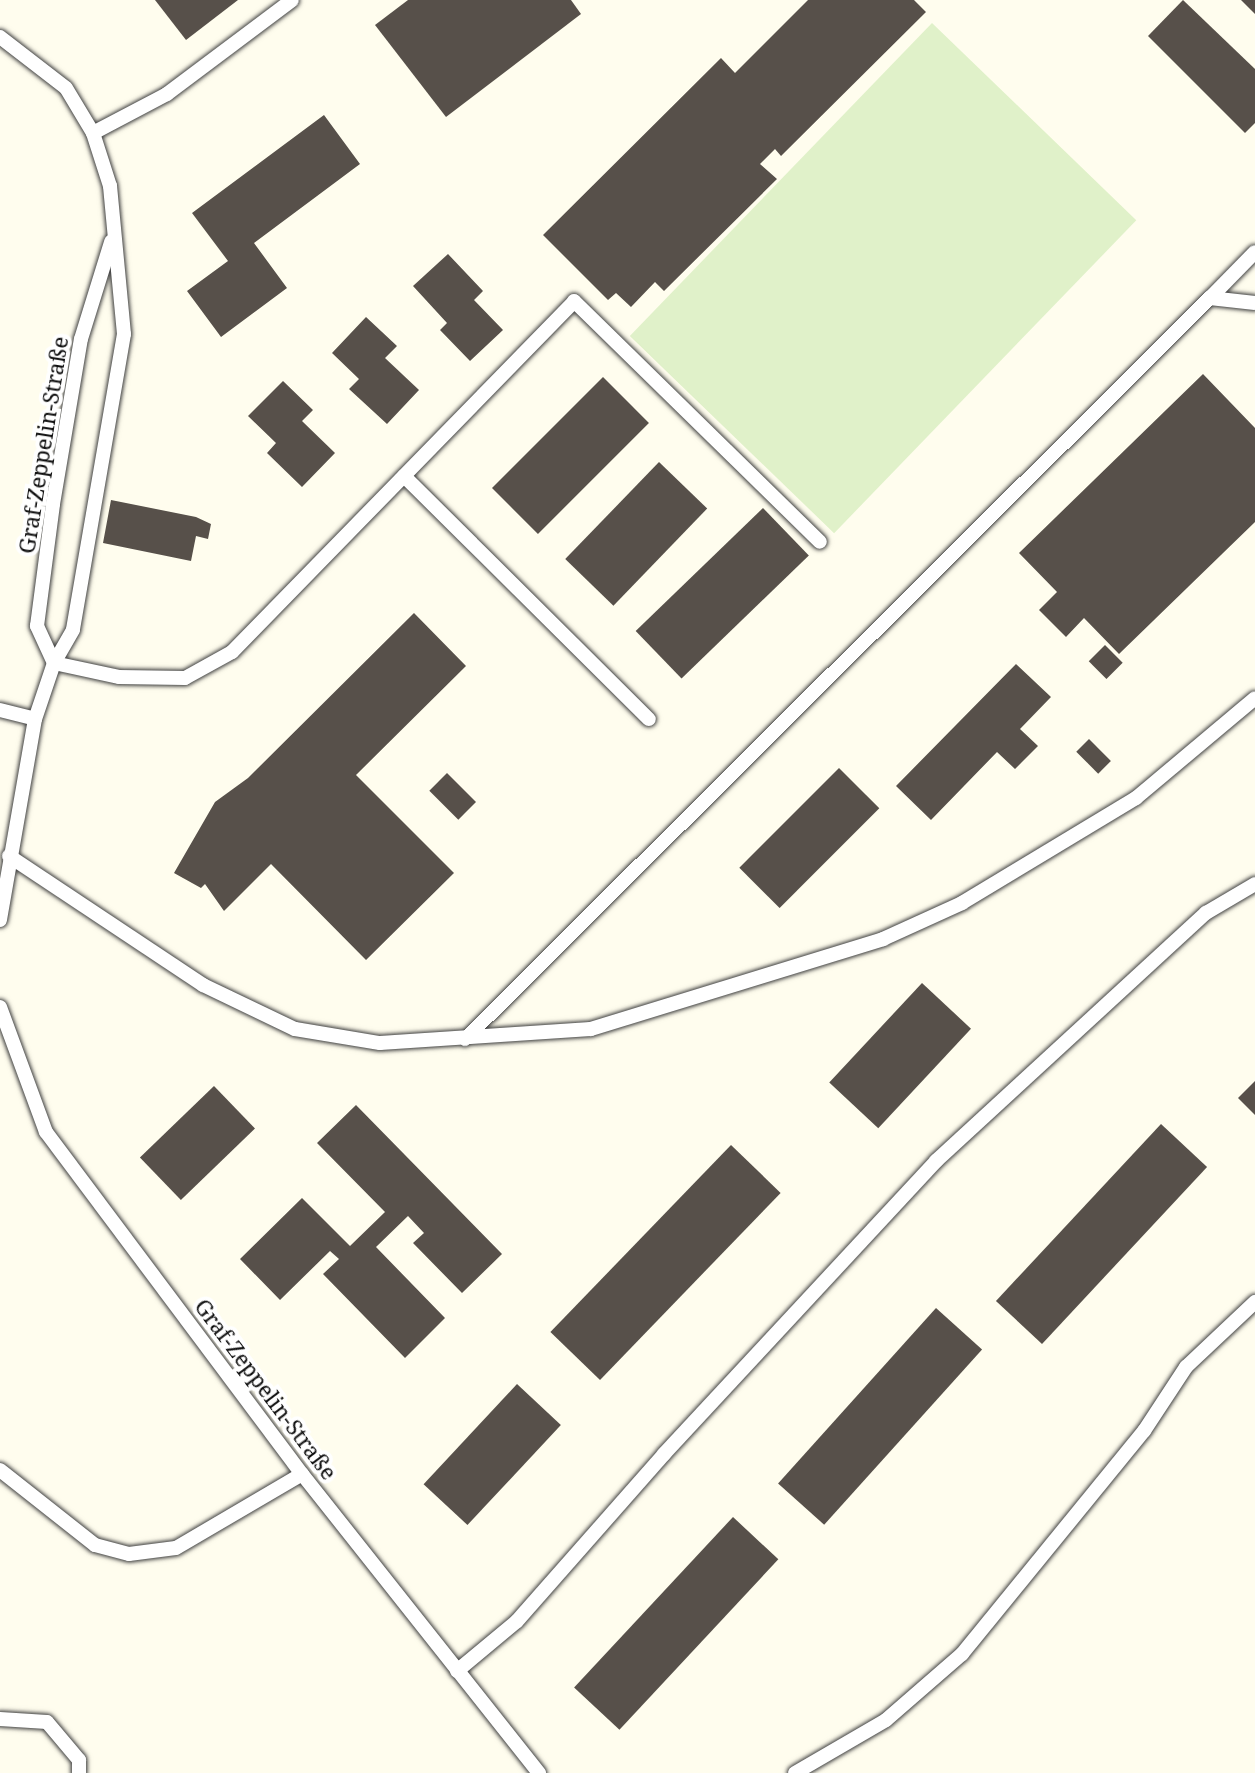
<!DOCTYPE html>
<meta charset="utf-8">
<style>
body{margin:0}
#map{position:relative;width:1255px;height:1773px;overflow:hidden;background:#fffdee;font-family:"Noto Serif",serif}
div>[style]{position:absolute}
.pitch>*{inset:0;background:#e0f1c9;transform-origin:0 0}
.building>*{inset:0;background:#57504a;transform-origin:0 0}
.roads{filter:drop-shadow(0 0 2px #414141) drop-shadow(0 0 2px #414141)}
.lane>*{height:14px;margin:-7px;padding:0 7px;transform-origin:7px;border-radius:7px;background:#fff}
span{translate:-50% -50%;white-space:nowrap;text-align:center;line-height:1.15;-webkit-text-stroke:8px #fff;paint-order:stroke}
.street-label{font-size:22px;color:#0e0e0e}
</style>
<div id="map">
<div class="pitch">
<i style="left:932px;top:23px;width:284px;height:435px;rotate:44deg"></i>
</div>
<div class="building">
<i style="clip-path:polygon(155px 0,238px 0,186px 40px)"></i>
<i style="clip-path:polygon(408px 0,571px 0,581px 14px,446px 117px,375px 25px)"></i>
<i style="clip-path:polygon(808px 0,914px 0,926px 12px,781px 156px,775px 149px,760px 164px,777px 179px,664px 291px,655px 282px,631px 307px,616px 293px,608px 300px,543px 235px,721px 58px,735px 73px)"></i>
<i style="clip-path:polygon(1183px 0,1255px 69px,1255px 123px,1245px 133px,1148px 36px)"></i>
<i style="clip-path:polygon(1241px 0,1255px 0,1255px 14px)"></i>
<i style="clip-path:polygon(324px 115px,360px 164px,254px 243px,287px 288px,221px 337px,187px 291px,228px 261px,192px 213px)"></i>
<i style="clip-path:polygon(448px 254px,483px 291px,474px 300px,503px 330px,470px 361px,440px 330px,447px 323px,413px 286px)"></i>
<i style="clip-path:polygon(366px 317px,397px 346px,385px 358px,419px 390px,387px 424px,349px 389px,359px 379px,332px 353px)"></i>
<i style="clip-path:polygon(1203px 374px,1255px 428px,1255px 522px,1119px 654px,1084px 618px,1066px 637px,1039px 610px,1057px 592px,1019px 553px)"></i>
<i style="left:603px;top:377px;width:65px;height:157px;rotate:45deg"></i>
<i style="clip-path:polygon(283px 381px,313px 410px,302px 421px,335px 453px,302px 487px,267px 453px,276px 443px,248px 416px)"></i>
<i style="left:659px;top:462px;width:67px;height:135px;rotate:44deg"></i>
<i style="clip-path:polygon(111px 500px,196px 517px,211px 524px,208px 539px,196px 536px,191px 561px,103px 543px)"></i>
<i style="left:763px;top:508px;width:66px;height:177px;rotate:46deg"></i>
<i style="clip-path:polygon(414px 613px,466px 666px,356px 775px,454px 873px,366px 960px,271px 864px,224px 911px,205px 884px,201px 888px,174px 873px,215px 802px,248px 778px)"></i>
<i style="left:1105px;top:645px;width:25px;height:23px;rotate:45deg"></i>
<i style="clip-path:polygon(1016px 664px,1051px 697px,1020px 729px,1038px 746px,1015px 769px,997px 752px,931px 820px,896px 786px)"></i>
<i style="left:1089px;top:739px;width:31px;height:18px;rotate:45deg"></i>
<i style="left:839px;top:768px;width:57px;height:141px;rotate:45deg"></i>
<i style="left:447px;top:773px;width:41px;height:25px;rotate:45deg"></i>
<i style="left:922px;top:983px;width:67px;height:136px;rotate:43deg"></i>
<i style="clip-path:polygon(1255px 1081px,1255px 1115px,1238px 1098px)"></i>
<i style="left:214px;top:1086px;width:59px;height:103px;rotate:46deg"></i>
<i style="clip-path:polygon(356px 1105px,502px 1254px,462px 1293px,413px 1243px,424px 1233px,408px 1216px,376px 1247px,445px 1318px,405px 1358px,323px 1274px,339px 1259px,330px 1251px,280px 1300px,240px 1259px,302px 1198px,350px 1246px,385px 1212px,317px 1143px)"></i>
<i style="left:1161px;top:1124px;width:63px;height:242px;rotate:43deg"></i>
<i style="left:731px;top:1145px;width:69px;height:260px;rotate:44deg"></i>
<i style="left:936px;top:1308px;width:62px;height:236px;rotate:42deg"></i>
<i style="left:517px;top:1384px;width:60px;height:137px;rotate:43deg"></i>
<i style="left:733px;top:1517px;width:62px;height:233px;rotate:43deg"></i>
</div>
<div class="roads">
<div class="lane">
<i style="left:0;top:37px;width:83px;rotate:37.7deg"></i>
<i style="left:66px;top:88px;width:52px;rotate:59deg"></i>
<i style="left:93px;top:133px;width:56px;rotate:72.2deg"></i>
<i style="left:110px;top:186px;width:149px;rotate:84.6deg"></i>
<i style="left:124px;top:334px;width:300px;rotate:99.8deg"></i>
<i style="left:73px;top:630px;width:38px;rotate:120deg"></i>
<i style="left:54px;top:663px;width:59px;rotate:108.7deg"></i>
<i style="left:35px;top:719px;width:204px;rotate:99.9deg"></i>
<i style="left:93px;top:133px;width:84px;rotate:-27.8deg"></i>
<i style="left:167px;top:94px;width:156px;rotate:-36.9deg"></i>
<i style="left:1210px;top:298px;width:64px;rotate:-45.6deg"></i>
<i style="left:404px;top:476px;width:345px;rotate:44.8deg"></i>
<i style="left:54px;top:663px;width:66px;rotate:12.2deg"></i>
<i style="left:119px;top:677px;width:66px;rotate:0.9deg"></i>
<i style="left:185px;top:678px;width:54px;rotate:-29deg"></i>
<i style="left:232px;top:652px;width:490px;rotate:-45.7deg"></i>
<i style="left:574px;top:301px;width:344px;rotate:44.4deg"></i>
<i style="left:54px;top:663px;width:41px;rotate:-114.7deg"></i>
<i style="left:37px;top:626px;width:123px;rotate:-82.5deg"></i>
<i style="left:53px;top:504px;width:167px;rotate:-80.4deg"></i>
<i style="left:81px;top:339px;width:102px;rotate:-72.8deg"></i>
<i style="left:0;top:710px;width:36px;rotate:14deg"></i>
<i style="left:9px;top:856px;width:233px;rotate:33.6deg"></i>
<i style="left:203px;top:985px;width:102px;rotate:25.6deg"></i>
<i style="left:295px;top:1029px;width:86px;rotate:9.4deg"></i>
<i style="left:380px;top:1043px;width:211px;rotate:-3.8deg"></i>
<i style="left:591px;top:1029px;width:306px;rotate:-17.1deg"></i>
<i style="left:883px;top:939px;width:87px;rotate:-24.5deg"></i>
<i style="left:962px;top:903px;width:203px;rotate:-31.1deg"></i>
<i style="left:1136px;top:798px;width:155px;rotate:-40deg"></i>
<i style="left:0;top:1007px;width:133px;rotate:69.8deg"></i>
<i style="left:46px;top:1132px;width:427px;rotate:53.2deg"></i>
<i style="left:302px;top:1474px;width:382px;rotate:51.6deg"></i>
<i style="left:465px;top:1039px;width:1051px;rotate:-44.85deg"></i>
<i style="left:1210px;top:298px;width:45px;rotate:6.3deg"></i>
<i style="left:0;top:1470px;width:121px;rotate:38.3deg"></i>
<i style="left:95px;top:1545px;width:35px;rotate:15deg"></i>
<i style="left:129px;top:1554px;width:47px;rotate:-7.3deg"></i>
<i style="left:176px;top:1548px;width:146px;rotate:-30.4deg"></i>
<i style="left:457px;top:1671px;width:78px;rotate:-39.8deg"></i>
<i style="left:517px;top:1621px;width:222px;rotate:-48.6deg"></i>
<i style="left:664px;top:1454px;width:400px;rotate:-47.1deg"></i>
<i style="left:936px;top:1161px;width:367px;rotate:-42.6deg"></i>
<i style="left:1206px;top:913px;width:57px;rotate:-30.6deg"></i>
<i style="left:0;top:1719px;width:47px;rotate:3.7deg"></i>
<i style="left:47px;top:1722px;width:50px;rotate:49.9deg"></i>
<i style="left:79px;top:1760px;width:13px;rotate:90deg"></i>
<i style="left:795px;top:1773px;width:105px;rotate:-30.2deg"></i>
<i style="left:886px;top:1720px;width:101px;rotate:-41deg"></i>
<i style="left:962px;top:1654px;width:288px;rotate:-50.8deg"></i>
<i style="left:1144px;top:1431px;width:77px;rotate:-56.7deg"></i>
<i style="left:1186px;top:1367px;width:95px;rotate:-43.3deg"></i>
</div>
</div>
<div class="street-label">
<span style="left:43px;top:445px;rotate:-81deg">Graf-Zeppelin-Straße</span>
<span style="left:266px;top:1389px;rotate:53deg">Graf-Zeppelin-Straße</span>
</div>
</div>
